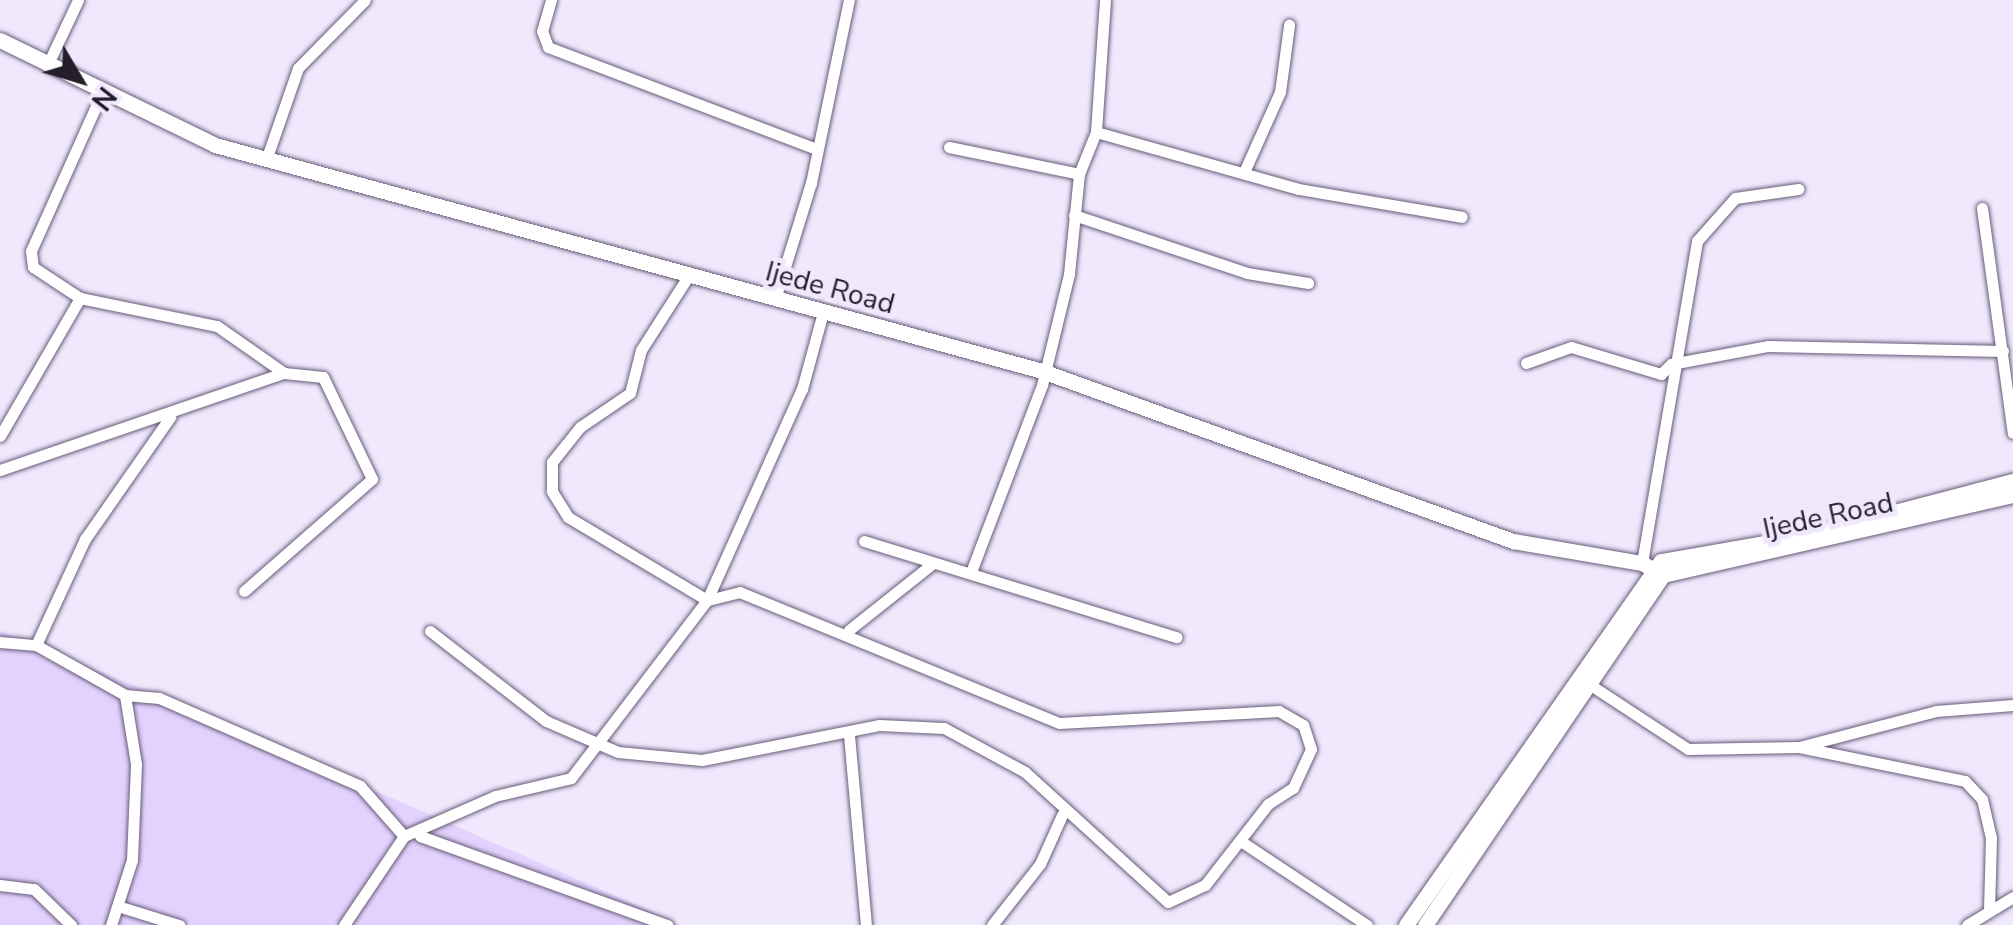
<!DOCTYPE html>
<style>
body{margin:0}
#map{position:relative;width:2013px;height:925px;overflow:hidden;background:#f0e8fd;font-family:"Nunito Sans",sans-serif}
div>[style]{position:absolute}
.green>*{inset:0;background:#e3d2fe}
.roads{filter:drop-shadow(0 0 2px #675b78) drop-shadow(0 0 2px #675b78)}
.minor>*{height:11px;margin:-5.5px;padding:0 5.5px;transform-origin:5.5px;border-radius:5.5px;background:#fff}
.secondary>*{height:15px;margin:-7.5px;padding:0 7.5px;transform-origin:7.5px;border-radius:7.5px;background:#fff}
span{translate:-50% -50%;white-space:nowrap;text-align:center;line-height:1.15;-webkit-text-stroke:10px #f0e8fd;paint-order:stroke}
.street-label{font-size:28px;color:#231e2a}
.north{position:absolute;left:30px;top:30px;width:100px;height:100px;-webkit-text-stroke:8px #f0e8fd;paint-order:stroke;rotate:128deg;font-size:28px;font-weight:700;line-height:40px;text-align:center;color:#231e2a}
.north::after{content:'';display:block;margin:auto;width:35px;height:45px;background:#231e2a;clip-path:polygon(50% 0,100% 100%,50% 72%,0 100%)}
</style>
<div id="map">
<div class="green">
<i style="clip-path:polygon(0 631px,162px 697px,681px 925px,0 925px)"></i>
</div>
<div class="roads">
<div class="minor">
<i style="left:551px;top:0;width:32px;rotate:106deg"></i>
<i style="left:542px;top:31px;width:17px;rotate:69deg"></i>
<i style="left:548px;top:47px;width:287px;rotate:20.8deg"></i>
<i style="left:47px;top:66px;width:73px;rotate:-64.8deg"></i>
<i style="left:101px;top:95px;width:171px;rotate:114.2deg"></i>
<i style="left:31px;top:251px;width:16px;rotate:83deg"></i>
<i style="left:33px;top:267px;width:56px;rotate:33.4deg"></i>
<i style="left:80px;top:298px;width:140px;rotate:11.6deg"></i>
<i style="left:217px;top:326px;width:82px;rotate:35deg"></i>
<i style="left:1096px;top:132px;width:211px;rotate:15.7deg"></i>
<i style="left:1299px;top:189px;width:165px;rotate:9.7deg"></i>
<i style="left:949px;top:147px;width:133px;rotate:11.7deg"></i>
<i style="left:266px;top:160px;width:97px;rotate:-70.8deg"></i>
<i style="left:298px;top:68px;width:95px;rotate:-45.4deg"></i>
<i style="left:1244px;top:172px;width:88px;rotate:-65.8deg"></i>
<i style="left:1280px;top:92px;width:68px;rotate:-82.3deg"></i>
<i style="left:1982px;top:208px;width:227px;rotate:82.2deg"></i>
<i style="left:1074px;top:215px;width:182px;rotate:18.5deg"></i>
<i style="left:1247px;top:273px;width:62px;rotate:9.3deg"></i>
<i style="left:775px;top:299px;width:121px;rotate:-72.8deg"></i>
<i style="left:811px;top:183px;width:187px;rotate:-78.3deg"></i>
<i style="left:1526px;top:363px;width:48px;rotate:-19.6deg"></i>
<i style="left:1571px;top:347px;width:94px;rotate:16.7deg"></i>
<i style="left:1661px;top:374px;width:14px;rotate:-45deg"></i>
<i style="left:1671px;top:364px;width:99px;rotate:-10.5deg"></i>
<i style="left:1768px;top:346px;width:235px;rotate:1.2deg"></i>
<i style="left:0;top:436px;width:160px;rotate:-59.9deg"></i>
<i style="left:0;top:470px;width:300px;rotate:-18.9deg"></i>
<i style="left:284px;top:373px;width:39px;rotate:6deg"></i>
<i style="left:323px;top:377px;width:113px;rotate:64.3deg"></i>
<i style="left:372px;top:479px;width:170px;rotate:138.8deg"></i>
<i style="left:864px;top:541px;width:327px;rotate:17.1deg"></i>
<i style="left:1642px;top:563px;width:327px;rotate:-80.3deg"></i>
<i style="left:1697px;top:241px;width:57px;rotate:-48.5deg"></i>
<i style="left:1735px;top:198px;width:64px;rotate:-8.1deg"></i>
<i style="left:971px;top:572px;width:200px;rotate:-69.2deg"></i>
<i style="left:1042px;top:385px;width:114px;rotate:-76.3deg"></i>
<i style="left:1069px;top:274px;width:100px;rotate:-84.3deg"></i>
<i style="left:1079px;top:174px;width:45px;rotate:-68deg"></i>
<i style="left:1096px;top:132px;width:132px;rotate:-86.1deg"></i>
<i style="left:849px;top:630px;width:106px;rotate:-38.5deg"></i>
<i style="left:430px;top:631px;width:147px;rotate:37.8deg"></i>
<i style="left:546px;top:721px;width:78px;rotate:23.3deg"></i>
<i style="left:618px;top:752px;width:84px;rotate:5.4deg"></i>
<i style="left:702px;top:760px;width:180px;rotate:-11.2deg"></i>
<i style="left:879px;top:725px;width:65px;rotate:2.6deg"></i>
<i style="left:944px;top:728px;width:92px;rotate:28.5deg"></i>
<i style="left:1025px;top:772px;width:193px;rotate:42.3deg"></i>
<i style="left:1168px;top:902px;width:41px;rotate:-24.7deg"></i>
<i style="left:1205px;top:885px;width:103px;rotate:-52.1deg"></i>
<i style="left:1268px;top:804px;width:30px;rotate:-33deg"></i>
<i style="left:1293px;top:788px;width:43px;rotate:-65.2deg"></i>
<i style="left:1311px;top:749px;width:25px;rotate:-108deg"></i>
<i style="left:1303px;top:725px;width:28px;rotate:-150deg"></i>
<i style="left:1279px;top:711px;width:220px;rotate:176.9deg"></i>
<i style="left:1059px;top:723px;width:345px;rotate:-157.7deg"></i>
<i style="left:740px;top:592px;width:34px;rotate:166deg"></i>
<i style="left:707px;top:600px;width:162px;rotate:-149.2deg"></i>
<i style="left:568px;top:517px;width:31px;rotate:-122deg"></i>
<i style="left:552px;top:491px;width:29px;rotate:-90deg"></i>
<i style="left:552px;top:462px;width:45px;rotate:-51.3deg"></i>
<i style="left:580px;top:427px;width:60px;rotate:-34.2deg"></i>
<i style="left:630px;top:393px;width:44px;rotate:-75.7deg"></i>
<i style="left:641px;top:350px;width:89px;rotate:-57.4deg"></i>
<i style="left:0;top:642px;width:36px;rotate:5deg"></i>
<i style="left:36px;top:645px;width:102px;rotate:29.3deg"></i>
<i style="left:125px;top:695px;width:34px;rotate:5deg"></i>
<i style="left:159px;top:698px;width:219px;rotate:23.6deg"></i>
<i style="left:360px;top:786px;width:67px;rotate:48.7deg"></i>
<i style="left:404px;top:836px;width:99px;rotate:-23.7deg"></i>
<i style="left:495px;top:796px;width:78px;rotate:-13.3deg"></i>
<i style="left:571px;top:778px;width:224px;rotate:-52.6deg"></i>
<i style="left:707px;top:600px;width:231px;rotate:-65.8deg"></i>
<i style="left:802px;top:389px;width:80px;rotate:-74.7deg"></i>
<i style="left:36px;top:645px;width:117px;rotate:-65.2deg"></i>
<i style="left:85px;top:539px;width:149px;rotate:-55.1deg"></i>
<i style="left:1586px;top:682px;width:122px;rotate:33.3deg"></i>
<i style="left:1688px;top:749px;width:111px;rotate:-1deg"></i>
<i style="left:1799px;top:747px;width:169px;rotate:11.6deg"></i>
<i style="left:1965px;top:781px;width:25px;rotate:47deg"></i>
<i style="left:1982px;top:799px;width:40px;rotate:77deg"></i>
<i style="left:1991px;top:838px;width:70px;rotate:91.6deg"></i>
<i style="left:849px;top:735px;width:191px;rotate:84.9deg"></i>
<i style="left:1799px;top:747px;width:142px;rotate:-14.7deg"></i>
<i style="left:1936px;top:711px;width:77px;rotate:-4.5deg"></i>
<i style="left:420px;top:836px;width:263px;rotate:19.8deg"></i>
<i style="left:1242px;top:842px;width:150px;rotate:33.6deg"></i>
<i style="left:0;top:885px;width:34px;rotate:7deg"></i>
<i style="left:34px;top:889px;width:52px;rotate:44.2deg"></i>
<i style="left:124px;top:908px;width:58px;rotate:17.2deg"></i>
<i style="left:111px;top:925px;width:68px;rotate:-72.1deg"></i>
<i style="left:132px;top:860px;width:96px;rotate:-87.6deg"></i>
<i style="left:136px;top:764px;width:70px;rotate:-99.1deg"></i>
<i style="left:344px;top:925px;width:107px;rotate:-56deg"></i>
<i style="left:992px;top:925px;width:78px;rotate:-51.8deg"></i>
<i style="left:1040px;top:864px;width:54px;rotate:-65.8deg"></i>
<i style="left:1967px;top:925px;width:54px;rotate:-31.3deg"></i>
</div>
<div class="secondary">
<i style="left:0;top:40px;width:239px;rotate:26deg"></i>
<i style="left:215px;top:145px;width:857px;rotate:15.28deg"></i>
<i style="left:1042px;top:371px;width:501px;rotate:19.85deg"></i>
<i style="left:1513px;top:541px;width:131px;rotate:9.7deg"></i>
<i style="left:1642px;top:563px;width:24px;rotate:30deg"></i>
<i style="left:1663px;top:575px;width:359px;rotate:-12.9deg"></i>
<i style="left:1406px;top:925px;width:444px;rotate:-55deg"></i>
<i style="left:1661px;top:561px;width:140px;rotate:-9.9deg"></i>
<i style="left:1799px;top:537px;width:221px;rotate:-14.7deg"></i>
<i style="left:1425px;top:925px;width:423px;rotate:-55.8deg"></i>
</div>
</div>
<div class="street-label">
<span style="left:830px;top:288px;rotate:15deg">Ijede Road</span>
<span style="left:1828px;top:516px;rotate:-12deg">Ijede Road</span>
</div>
<div class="north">N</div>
</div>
